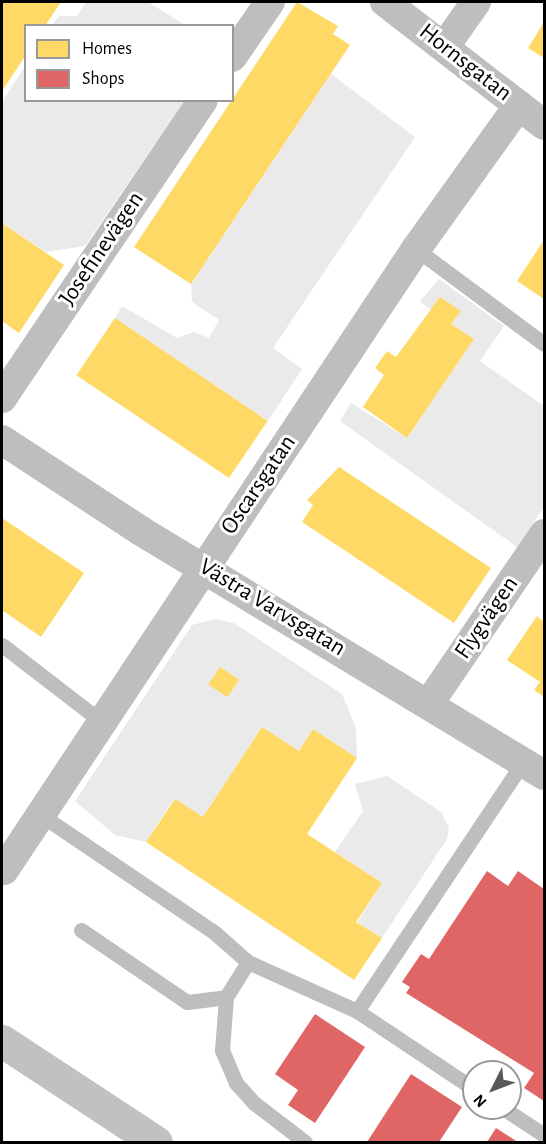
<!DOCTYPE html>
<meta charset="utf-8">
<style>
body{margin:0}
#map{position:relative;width:546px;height:1144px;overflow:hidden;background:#fff;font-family:"Alegreya Sans",sans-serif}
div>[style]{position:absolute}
.green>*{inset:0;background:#eaeaea}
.homes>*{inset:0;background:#ffd966;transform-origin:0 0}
.shops>*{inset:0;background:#e06666}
.lane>*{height:15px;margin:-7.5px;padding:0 7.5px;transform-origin:7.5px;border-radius:7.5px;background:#bebebe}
.street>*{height:30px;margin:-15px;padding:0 15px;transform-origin:15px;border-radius:15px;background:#bebebe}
.secondary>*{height:33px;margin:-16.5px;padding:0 16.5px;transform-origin:16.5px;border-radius:16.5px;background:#c1c1c1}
span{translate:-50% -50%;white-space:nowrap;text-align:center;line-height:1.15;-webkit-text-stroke:6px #fff;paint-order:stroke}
.street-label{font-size:24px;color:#000}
.frame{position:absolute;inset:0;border:3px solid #000;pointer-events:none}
.legend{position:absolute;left:24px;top:24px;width:210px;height:78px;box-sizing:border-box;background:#fff;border:2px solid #999;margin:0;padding:8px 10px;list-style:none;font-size:18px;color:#000}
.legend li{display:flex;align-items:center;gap:12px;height:30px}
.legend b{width:30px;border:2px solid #999}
.north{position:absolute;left:462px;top:1060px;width:60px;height:60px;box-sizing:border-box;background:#fff;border:2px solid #999;border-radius:50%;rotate:228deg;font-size:16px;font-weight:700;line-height:24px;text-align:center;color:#000}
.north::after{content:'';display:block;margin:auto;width:21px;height:27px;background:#595959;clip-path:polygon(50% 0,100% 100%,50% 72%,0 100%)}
</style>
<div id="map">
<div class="green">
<i style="clip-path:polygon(86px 2px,148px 2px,185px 25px,52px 25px,59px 16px,77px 16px)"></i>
<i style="clip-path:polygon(25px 66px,26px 100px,184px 101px,85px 246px,46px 252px,2px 223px,2px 102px)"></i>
<i style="clip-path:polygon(331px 74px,415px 137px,273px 348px,302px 369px,268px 421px,115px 318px,122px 306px,177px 338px,194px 332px,209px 338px,219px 320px,192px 302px,191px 284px)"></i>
<i style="clip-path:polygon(439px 279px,504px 326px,480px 361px,544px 406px,544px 507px,517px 547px,340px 421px,351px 403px,407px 438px,474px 339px,451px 324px,460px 312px,431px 310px,420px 301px)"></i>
<i style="clip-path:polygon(215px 619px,234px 623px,342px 694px,356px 728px,357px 758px,313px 729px,299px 751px,262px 727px,203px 817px,174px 799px,146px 842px,115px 835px,75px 801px,192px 625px)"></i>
<i style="clip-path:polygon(387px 776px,441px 812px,449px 828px,447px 839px,382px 938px,357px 922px,382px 883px,335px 852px,363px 811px,355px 784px)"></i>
</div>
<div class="homes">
<i style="clip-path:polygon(2px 2px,61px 2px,45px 26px,26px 26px,26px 55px,2px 91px)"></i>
<i style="clip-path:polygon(297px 2px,338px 26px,333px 34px,350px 45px,191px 284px,134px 247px)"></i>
<i style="clip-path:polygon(544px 22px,544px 58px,528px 48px)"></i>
<i style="clip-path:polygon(2px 223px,64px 265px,19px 333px,2px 321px)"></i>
<i style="clip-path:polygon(544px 240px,544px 299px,517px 281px)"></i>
<i style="clip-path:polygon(440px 297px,461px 311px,451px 324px,474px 339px,407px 438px,363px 407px,384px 375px,375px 368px,387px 351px,396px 357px)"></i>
<i style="left:115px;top:318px;width:184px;height:69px;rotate:34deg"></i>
<i style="clip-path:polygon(339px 467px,491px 568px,454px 623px,302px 522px,313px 505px,307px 500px)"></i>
<i style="clip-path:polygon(2px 518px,84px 573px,41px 637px,2px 610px)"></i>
<i style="clip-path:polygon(537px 616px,544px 622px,544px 697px,534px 690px,540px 682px,507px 660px)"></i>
<i style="left:220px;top:667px;width:23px;height:21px;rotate:34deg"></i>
<i style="clip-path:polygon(262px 727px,299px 751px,313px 729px,357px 758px,307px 834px,382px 883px,356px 922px,382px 938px,354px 980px,146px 842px,175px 799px,203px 817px)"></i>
</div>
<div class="shops">
<i style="clip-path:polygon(487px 871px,508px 886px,518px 871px,544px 889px,544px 1101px,524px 1088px,534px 1073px,406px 993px,410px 987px,402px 982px,421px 954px,429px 959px)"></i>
<i style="clip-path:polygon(315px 1014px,365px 1047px,315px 1123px,288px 1105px,298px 1090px,275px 1074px)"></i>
<i style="clip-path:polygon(411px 1074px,462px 1107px,439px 1142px,367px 1142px)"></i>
<i style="clip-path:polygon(496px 1128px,518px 1142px,487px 1142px)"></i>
</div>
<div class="lane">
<i style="left:416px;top:249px;width:159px;rotate:36.6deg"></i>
<i style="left:2px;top:645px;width:126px;rotate:37.6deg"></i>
<i style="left:41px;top:815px;width:210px;rotate:34.1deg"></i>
<i style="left:215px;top:933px;width:44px;rotate:41.3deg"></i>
<i style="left:248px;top:962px;width:120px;rotate:24.2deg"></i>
<i style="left:357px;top:1011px;width:141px;rotate:33.7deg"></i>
<i style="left:81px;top:930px;width:128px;rotate:34.2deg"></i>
<i style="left:187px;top:1002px;width:39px;rotate:-7deg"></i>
<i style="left:248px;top:962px;width:41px;rotate:122.2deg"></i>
<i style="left:226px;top:997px;width:53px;rotate:94.3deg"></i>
<i style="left:222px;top:1050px;width:36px;rotate:67deg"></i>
<i style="left:236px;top:1083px;width:27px;rotate:48deg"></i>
<i style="left:254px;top:1103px;width:64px;rotate:37.4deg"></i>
<i style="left:357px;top:1011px;width:299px;rotate:-56.3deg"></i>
<i style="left:503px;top:1108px;width:49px;rotate:33.4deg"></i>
</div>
<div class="street">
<i style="left:385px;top:2px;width:201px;rotate:37.7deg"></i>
<i style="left:445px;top:46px;width:54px;rotate:-54.8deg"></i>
<i style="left:232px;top:57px;width:67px;rotate:-55.4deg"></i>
<i style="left:2px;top:398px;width:359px;rotate:-56deg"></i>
<i style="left:2px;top:440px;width:166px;rotate:33.2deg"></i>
<i style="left:141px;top:531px;width:471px;rotate:31.2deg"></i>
<i style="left:430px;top:702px;width:203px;rotate:-55.8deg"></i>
<i style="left:4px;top:870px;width:745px;rotate:-56.44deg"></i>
<i style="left:416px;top:249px;width:177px;rotate:-54.4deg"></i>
</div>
<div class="secondary">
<i style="left:2px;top:1041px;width:184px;rotate:33.3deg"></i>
</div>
<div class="street-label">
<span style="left:465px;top:63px;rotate:38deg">Hornsgatan</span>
<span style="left:102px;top:249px;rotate:-56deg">Josefinevägen</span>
<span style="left:259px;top:485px;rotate:-56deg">Oscarsgatan</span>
<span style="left:272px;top:608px;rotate:31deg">Västra Varvsgatan</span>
<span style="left:487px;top:618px;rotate:-56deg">Flygvägen</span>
</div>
<div class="frame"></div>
<ul class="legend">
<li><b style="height:16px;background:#ffd966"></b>Homes</li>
<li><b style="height:16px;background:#e06666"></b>Shops</li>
</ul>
<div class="north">N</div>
</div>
